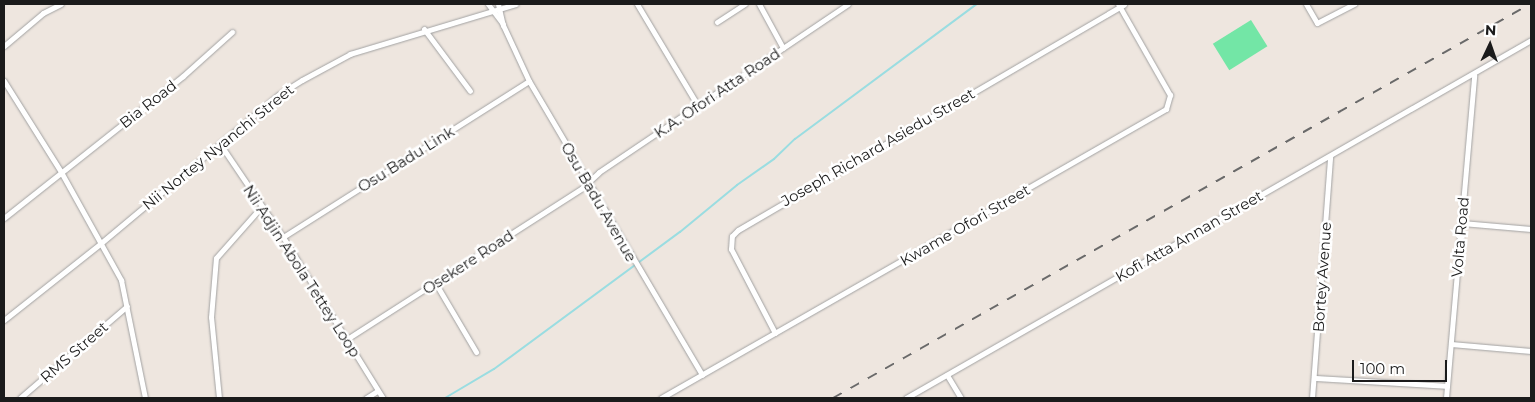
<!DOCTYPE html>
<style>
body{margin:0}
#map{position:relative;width:1535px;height:402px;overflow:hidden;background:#eee6df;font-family:Montserrat,sans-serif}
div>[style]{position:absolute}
.pitch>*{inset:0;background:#73e6a6;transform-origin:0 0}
.stream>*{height:2px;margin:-1px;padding:0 1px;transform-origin:1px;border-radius:1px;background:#9adde1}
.roads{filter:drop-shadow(0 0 1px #a2a2a2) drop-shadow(0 0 1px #a2a2a2)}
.street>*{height:5px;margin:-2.5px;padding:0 2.5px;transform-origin:2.5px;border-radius:2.5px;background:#fff}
.rail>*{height:2px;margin-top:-1px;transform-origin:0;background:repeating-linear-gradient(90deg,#696969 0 10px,transparent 0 20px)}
span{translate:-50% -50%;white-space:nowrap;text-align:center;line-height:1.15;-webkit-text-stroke:5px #fff;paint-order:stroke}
.street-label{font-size:15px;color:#1b1b1b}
.frame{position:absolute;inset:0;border:5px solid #1b1b1b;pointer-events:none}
.north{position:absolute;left:1465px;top:20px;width:50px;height:50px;-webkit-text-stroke:4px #fff;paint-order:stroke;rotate:3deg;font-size:14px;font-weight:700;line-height:20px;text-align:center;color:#1b1b1b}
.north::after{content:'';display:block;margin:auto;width:18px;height:22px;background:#1b1b1b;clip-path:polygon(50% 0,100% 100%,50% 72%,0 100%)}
.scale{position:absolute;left:1352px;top:360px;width:95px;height:22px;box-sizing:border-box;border:2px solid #1b1b1b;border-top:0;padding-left:6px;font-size:15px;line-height:18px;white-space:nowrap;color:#1b1b1b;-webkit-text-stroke:4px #fff;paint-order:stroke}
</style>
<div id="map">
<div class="pitch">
<i style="left:1251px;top:20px;width:31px;height:45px;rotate:58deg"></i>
</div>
<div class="stream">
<i style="left:445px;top:398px;width:57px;rotate:-30.6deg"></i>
<i style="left:494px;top:369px;width:231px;rotate:-36.4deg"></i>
<i style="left:680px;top:232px;width:74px;rotate:-39.5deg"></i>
<i style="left:737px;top:185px;width:45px;rotate:-35.1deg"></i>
<i style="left:774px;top:159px;width:29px;rotate:-44deg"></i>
<i style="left:795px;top:139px;width:227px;rotate:-36.6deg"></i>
</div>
<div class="roads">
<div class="street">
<i style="left:488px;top:4px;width:25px;rotate:53deg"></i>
<i style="left:498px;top:4px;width:22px;rotate:77deg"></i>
<i style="left:503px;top:25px;width:62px;rotate:65.1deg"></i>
<i style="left:529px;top:81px;width:341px;rotate:59.5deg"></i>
<i style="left:637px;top:4px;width:119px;rotate:59.1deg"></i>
<i style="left:759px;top:4px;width:50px;rotate:61.4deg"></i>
<i style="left:1306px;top:4px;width:22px;rotate:60deg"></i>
<i style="left:1317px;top:23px;width:42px;rotate:-27.2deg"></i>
<i style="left:717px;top:22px;width:33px;rotate:-33deg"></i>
<i style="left:424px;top:29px;width:77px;rotate:53.4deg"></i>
<i style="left:4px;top:46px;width:51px;rotate:-40.2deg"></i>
<i style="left:43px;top:13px;width:20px;rotate:-27deg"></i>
<i style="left:4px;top:81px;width:107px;rotate:57.9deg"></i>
<i style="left:61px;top:172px;width:124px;rotate:60.9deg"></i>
<i style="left:121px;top:280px;width:120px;rotate:78.5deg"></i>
<i style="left:220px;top:144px;width:112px;rotate:55.9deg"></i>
<i style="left:283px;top:237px;width:190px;rotate:58.2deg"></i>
<i style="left:4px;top:218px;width:228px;rotate:-38.4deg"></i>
<i style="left:183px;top:76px;width:66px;rotate:-41.9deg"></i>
<i style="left:1462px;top:223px;width:69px;rotate:5deg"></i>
<i style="left:283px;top:237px;width:291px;rotate:-32.4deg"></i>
<i style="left:436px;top:284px;width:79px;rotate:59.5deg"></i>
<i style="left:4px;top:320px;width:124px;rotate:-38.4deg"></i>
<i style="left:101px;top:243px;width:231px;rotate:-39.9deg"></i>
<i style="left:278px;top:95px;width:28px;rotate:-32deg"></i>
<i style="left:302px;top:80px;width:55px;rotate:-28.4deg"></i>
<i style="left:350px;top:54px;width:173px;rotate:-16.8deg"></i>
<i style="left:775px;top:333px;width:95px;rotate:-117.6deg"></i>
<i style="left:731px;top:249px;width:13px;rotate:-86deg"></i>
<i style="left:732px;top:236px;width:8px;rotate:-45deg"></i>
<i style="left:738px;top:230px;width:447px;rotate:-30.3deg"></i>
<i style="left:347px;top:339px;width:279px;rotate:-32.7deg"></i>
<i style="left:582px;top:188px;width:23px;rotate:-43deg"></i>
<i style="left:599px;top:172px;width:300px;rotate:-34deg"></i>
<i style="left:1451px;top:344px;width:80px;rotate:5deg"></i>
<i style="left:947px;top:375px;width:27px;rotate:59deg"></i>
<i style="left:1314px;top:378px;width:133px;rotate:3.4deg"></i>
<i style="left:20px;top:398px;width:141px;rotate:-40.7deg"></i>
<i style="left:219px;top:398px;width:81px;rotate:-95.6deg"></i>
<i style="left:211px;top:317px;width:59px;rotate:-85.2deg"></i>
<i style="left:216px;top:258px;width:69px;rotate:-48.5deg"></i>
<i style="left:366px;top:398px;width:13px;rotate:-32deg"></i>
<i style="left:661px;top:398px;width:582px;rotate:-29.78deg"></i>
<i style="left:1166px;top:109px;width:15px;rotate:-74deg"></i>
<i style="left:1170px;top:95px;width:105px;rotate:-119.7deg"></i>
<i style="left:906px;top:398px;width:720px;rotate:-29.8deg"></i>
<i style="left:1312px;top:398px;width:243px;rotate:-85.7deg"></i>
<i style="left:1446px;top:398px;width:324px;rotate:-85deg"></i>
</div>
</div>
<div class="rail">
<i style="left:833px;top:398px;width:801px;rotate:-29.48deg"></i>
</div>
<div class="street-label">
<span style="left:717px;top:93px;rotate:-34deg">K.A. Ofori Atta Road</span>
<span style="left:148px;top:104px;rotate:-38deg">Bia Road</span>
<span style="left:218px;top:147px;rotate:-39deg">Nii Nortey Nyanchi Street</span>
<span style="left:878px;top:147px;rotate:-30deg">Joseph Richard Asiedu Street</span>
<span style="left:406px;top:159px;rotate:-32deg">Osu Badu Link</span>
<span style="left:599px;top:202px;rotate:60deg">Osu Badu Avenue</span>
<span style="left:965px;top:225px;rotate:-30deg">Kwame Ofori Street</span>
<span style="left:1189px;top:236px;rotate:-30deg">Kofi Atta Annan Street</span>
<span style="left:1460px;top:237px;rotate:-85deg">Volta Road</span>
<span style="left:468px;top:262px;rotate:-33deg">Osekere Road</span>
<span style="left:302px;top:271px;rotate:57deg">Nii Adjin Abola Tettey Loop</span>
<span style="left:1322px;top:277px;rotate:-86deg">Bortey Avenue</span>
<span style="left:74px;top:352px;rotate:-41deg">RMS Street</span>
</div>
<div class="frame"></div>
<div class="north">N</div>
<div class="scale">100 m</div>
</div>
